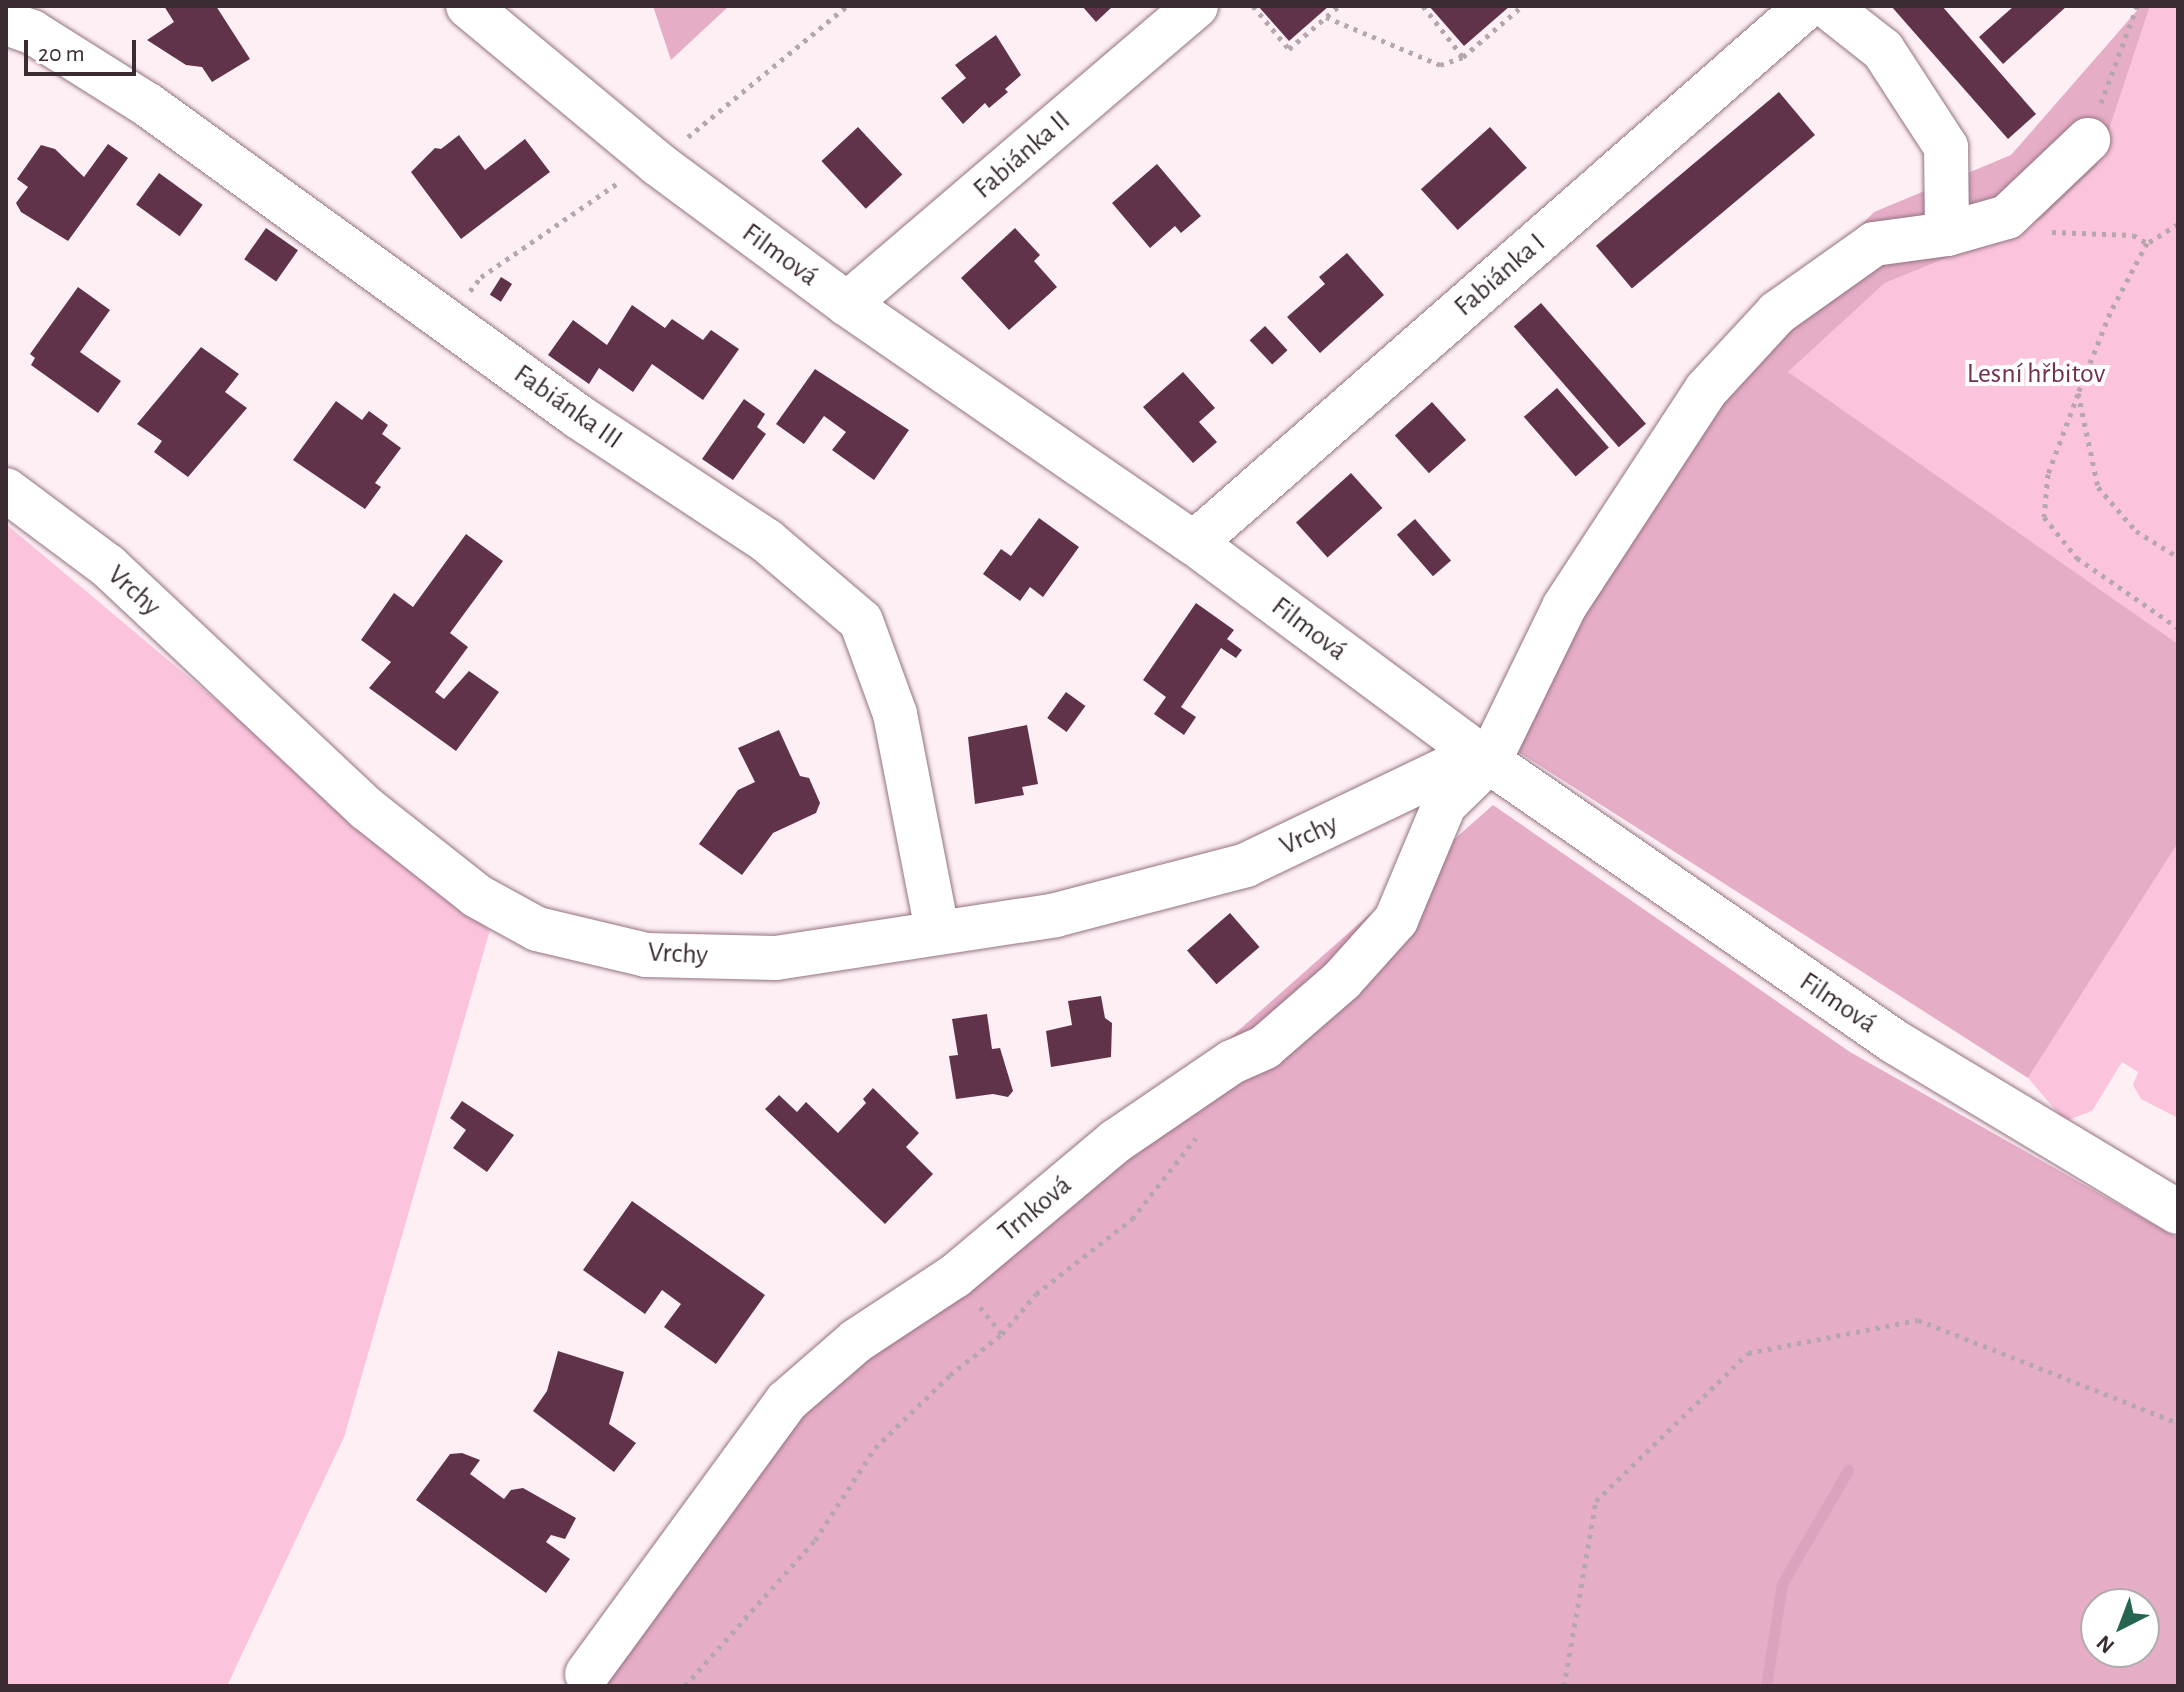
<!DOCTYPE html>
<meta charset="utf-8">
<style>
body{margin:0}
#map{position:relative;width:2184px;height:1692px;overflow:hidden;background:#feeff5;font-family:"Alegreya Sans",sans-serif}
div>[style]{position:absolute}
.green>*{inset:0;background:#fbc4dc}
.forest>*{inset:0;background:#e6adc7}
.stream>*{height:11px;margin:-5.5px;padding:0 5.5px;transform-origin:5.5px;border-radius:5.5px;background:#dba3bd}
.building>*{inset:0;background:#61334a;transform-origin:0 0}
.path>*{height:5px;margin-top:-2.5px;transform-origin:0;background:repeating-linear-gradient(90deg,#b6a7ad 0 4px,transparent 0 10px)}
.roads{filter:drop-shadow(0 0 2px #937381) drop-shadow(0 0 2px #937381)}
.minor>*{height:44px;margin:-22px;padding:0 22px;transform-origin:22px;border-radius:22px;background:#fff}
span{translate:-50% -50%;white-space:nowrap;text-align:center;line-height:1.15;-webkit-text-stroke:8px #fff;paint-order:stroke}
.street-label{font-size:28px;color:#3a2c32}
.park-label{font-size:28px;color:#722f52}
.frame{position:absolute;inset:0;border:8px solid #3a2c32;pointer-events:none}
.north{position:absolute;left:2080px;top:1588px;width:80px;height:80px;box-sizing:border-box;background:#fff;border:2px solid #b0abad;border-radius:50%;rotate:222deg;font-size:22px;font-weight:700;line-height:32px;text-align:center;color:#3a2c32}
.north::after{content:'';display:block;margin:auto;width:28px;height:36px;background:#266552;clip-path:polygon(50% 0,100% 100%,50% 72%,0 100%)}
.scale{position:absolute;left:24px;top:40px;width:112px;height:36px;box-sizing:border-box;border:4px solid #3a2c32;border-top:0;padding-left:10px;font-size:24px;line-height:28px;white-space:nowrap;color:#3a2c32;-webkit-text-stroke:6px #fff;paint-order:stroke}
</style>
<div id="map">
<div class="green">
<i style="clip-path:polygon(2150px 6px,2178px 6px,2178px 644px,1787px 373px,1885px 283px,2042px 219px,2097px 166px)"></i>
<i style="clip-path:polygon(6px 524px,490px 930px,344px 1437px,227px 1686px,6px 1686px)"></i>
<i style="clip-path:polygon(2178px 843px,2178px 1118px,2141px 1099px,2133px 1085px,2138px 1072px,2122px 1062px,2092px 1111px,2065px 1121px,2028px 1078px)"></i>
</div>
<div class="forest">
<i style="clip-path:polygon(653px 6px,729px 6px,671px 60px)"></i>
<i style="clip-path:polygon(2141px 6px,2150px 6px,2097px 166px,2042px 219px,1885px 283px,1788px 372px,2178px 644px,2178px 843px,2028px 1078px,1492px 735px,1670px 419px,1874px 212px,2011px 155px)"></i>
<i style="clip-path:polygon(evenodd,1493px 805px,1850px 1052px,2178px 1238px,2178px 1686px,602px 1686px,800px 1419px,1493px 805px,2096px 1604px,2144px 1604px,2144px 1652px,2096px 1652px,2096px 1604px)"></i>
</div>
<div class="stream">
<i style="left:1766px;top:1686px;width:103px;rotate:-81.1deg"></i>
<i style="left:1782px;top:1584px;width:132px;rotate:-59.9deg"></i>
</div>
<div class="building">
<i style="clip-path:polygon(164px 6px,216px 6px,250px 59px,212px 82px,202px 67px,186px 65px,147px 40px,174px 22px)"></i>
<i style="clip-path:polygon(1082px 6px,1113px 6px,1096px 22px)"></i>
<i style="clip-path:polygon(1258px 6px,1329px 6px,1289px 41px)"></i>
<i style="clip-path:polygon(1429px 6px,1510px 6px,1464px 46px)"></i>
<i style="clip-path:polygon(1891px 6px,1942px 6px,2036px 114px,2008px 139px)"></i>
<i style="clip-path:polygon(2014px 6px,2067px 6px,2003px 64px,1979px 37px)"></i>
<i style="clip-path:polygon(996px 35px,1021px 75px,1005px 89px,1008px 92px,989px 108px,985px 103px,963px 124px,941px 98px,966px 78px,955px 65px)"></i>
<i style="left:1779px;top:92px;width:56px;height:239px;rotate:50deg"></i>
<i style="left:858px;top:127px;width:65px;height:50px;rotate:47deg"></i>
<i style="left:1490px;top:127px;width:55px;height:93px;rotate:48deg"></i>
<i style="clip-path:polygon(459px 135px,485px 170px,525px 139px,550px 172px,461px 239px,411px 172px,435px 148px,441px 149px)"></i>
<i style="clip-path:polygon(108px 144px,128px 158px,68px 241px,21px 212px,16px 203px,28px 187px,17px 179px,41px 145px,55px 149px,84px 177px)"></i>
<i style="clip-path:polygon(1157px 164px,1201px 216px,1181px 233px,1175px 226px,1150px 248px,1112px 203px)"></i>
<i style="left:159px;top:173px;width:54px;height:39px;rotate:36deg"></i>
<i style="left:266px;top:228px;width:39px;height:38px;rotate:35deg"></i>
<i style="clip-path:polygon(1015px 228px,1040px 255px,1034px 261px,1057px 287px,1009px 330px,961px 278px)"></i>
<i style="clip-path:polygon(1347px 253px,1384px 295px,1320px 353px,1287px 317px,1325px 284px,1319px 277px)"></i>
<i style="left:501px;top:277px;width:13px;height:21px;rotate:32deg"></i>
<i style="clip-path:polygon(78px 287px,110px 310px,80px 352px,121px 381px,98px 413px,31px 365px,35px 358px,30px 354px)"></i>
<i style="left:1541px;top:303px;width:160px;height:36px;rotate:49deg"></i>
<i style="clip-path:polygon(632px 305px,665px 328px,672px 319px,703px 340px,711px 330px,739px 349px,703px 400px,652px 364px,633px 392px,599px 368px,589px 384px,548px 355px,573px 320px,607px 345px)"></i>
<i style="left:1265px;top:326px;width:33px;height:21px;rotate:47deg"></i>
<i style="clip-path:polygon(201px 347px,239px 374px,225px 392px,247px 408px,188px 477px,154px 452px,162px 441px,137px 424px)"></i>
<i style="clip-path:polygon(815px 369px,909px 430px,874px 480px,832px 450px,846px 432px,824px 416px,804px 444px,776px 424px)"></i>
<i style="clip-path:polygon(1183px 372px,1215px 408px,1199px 422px,1217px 442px,1193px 463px,1143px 407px)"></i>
<i style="left:1557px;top:388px;width:79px;height:44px;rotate:49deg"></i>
<i style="clip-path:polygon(744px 399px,765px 414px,757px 427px,766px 434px,733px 480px,702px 459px)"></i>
<i style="clip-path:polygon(336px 401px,362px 420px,369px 411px,388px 425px,382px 434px,401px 448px,375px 483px,381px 487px,365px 509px,293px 460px)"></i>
<i style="left:1432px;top:402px;width:51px;height:50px;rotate:48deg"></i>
<i style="left:1351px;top:473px;width:47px;height:74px;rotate:48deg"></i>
<i style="clip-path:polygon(1039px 518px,1079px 547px,1043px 597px,1030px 587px,1020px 601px,983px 574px,1001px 549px,1011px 556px)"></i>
<i style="left:1415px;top:519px;width:55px;height:24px;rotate:49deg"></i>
<i style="clip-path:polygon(466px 534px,503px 561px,450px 633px,468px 647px,435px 692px,444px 699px,469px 671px,499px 692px,456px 751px,369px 688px,391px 662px,361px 640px,394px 593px,413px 607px)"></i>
<i style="clip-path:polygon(1196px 603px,1234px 630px,1227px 639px,1242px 650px,1236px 658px,1221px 648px,1181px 707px,1196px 717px,1184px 735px,1154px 714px,1166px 697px,1143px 680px)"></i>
<i style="left:1066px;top:692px;width:24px;height:32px;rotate:36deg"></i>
<i style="clip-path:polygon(1027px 725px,1038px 784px,1022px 787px,1024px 795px,975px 804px,968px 737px)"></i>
<i style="clip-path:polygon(779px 730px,800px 776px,809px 778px,820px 803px,816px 813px,773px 833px,742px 875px,699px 844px,738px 790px,755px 782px,738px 748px)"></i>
<i style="left:1230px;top:913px;width:45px;height:57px;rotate:49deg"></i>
<i style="clip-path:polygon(1101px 996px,1105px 1018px,1112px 1023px,1111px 1057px,1051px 1067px,1046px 1031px,1072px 1025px,1068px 1001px)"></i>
<i style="clip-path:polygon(987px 1014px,992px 1049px,1000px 1048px,1013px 1091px,1008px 1097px,993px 1094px,956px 1099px,949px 1056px,958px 1055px,952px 1019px)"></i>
<i style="clip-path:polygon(873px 1088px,919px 1133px,906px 1147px,933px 1174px,885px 1224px,765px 1109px,779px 1095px,797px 1112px,806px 1102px,838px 1133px,866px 1103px,863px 1099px)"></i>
<i style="clip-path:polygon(462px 1101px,514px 1135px,487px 1172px,453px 1148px,466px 1130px,450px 1118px)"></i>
<i style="clip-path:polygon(632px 1201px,765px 1295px,716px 1364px,664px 1327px,681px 1304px,662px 1290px,645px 1314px,583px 1270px)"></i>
<i style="clip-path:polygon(558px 1351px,624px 1372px,609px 1424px,636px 1443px,614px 1472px,533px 1411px,547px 1391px)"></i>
<i style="clip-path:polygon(462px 1453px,480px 1460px,470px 1474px,504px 1499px,511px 1490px,523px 1488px,576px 1518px,565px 1539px,551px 1535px,546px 1542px,570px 1559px,546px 1593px,416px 1500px,450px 1454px)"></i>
</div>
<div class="path">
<i style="left:1253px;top:6px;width:56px;rotate:50.1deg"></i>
<i style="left:1289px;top:49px;width:66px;rotate:-40.7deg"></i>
<i style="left:1423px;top:6px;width:65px;rotate:51.9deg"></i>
<i style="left:1326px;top:17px;width:124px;rotate:22.8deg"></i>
<i style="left:1440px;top:65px;width:24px;rotate:-19deg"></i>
<i style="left:1463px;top:57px;width:78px;rotate:-40.8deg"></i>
<i style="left:2101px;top:103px;width:103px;rotate:-69.6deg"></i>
<i style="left:688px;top:137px;width:206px;rotate:-39.5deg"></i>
<i style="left:2178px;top:224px;width:36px;rotate:148deg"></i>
<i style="left:2147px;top:243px;width:79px;rotate:117.9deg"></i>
<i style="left:2110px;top:313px;width:86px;rotate:111.8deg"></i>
<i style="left:2078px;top:393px;width:96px;rotate:78deg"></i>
<i style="left:2098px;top:487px;width:58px;rotate:49.2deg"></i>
<i style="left:2136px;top:531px;width:49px;rotate:31.8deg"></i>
<i style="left:2052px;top:232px;width:81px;rotate:2.1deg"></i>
<i style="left:2133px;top:235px;width:16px;rotate:30deg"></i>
<i style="left:470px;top:291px;width:18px;rotate:-52deg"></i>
<i style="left:481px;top:277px;width:168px;rotate:-34.5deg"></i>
<i style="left:2078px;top:394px;width:85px;rotate:110.6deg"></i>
<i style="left:2048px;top:474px;width:43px;rotate:95.3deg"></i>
<i style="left:2044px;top:517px;width:53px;rotate:51.2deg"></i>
<i style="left:2077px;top:558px;width:123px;rotate:34.7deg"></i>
<i style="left:980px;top:1307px;width:35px;rotate:51deg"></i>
<i style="left:685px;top:1686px;width:195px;rotate:-48.3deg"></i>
<i style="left:815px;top:1540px;width:110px;rotate:-56.9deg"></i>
<i style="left:875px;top:1448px;width:105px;rotate:-44.2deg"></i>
<i style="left:950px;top:1375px;width:66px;rotate:-38.3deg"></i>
<i style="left:1002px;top:1334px;width:52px;rotate:-49.6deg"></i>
<i style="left:1036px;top:1294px;width:122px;rotate:-38deg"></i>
<i style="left:1132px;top:1219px;width:103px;rotate:-51.7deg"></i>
<i style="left:1564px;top:1686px;width:188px;rotate:-80.2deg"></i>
<i style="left:1596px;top:1501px;width:212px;rotate:-44.2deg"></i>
<i style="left:1748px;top:1353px;width:173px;rotate:-11deg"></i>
<i style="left:1918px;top:1320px;width:280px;rotate:21.6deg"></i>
</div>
<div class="roads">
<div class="minor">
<i style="left:468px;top:6px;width:247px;rotate:39.7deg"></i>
<i style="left:658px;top:164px;width:235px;rotate:36.5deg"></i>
<i style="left:847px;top:304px;width:421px;rotate:34.6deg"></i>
<i style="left:1194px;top:543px;width:354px;rotate:36.6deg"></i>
<i style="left:1478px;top:754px;width:507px;rotate:34.63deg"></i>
<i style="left:1895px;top:1042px;width:330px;rotate:31deg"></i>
<i style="left:1827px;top:6px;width:71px;rotate:38.2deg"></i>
<i style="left:1883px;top:50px;width:116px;rotate:57deg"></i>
<i style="left:1946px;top:147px;width:87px;rotate:89.3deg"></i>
<i style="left:6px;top:23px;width:28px;rotate:19deg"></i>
<i style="left:32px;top:32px;width:137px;rotate:32.2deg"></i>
<i style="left:148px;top:105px;width:532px;rotate:35.9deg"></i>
<i style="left:579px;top:417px;width:225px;rotate:33.4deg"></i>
<i style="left:767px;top:541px;width:123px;rotate:40.4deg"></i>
<i style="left:861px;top:621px;width:99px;rotate:69.9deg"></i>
<i style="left:895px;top:714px;width:220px;rotate:79deg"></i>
<i style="left:847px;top:304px;width:459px;rotate:-40.5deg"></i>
<i style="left:6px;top:490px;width:127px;rotate:36.7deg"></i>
<i style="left:108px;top:566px;width:355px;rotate:43.2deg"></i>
<i style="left:367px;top:809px;width:140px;rotate:38.3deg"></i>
<i style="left:477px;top:896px;width:68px;rotate:28.8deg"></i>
<i style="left:537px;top:929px;width:112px;rotate:13.4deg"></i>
<i style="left:646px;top:955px;width:130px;rotate:1.3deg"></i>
<i style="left:776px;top:958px;width:283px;rotate:-8.7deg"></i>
<i style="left:1056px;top:915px;width:196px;rotate:-14.7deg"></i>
<i style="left:1246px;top:865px;width:257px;rotate:-25.6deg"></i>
<i style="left:1194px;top:543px;width:815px;rotate:-41.22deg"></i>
<i style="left:587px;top:1674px;width:338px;rotate:-53.8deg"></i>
<i style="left:787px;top:1401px;width:91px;rotate:-41deg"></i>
<i style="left:856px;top:1341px;width:118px;rotate:-33.3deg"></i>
<i style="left:955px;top:1276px;width:210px;rotate:-40deg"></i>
<i style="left:1116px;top:1141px;width:140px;rotate:-34.3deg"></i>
<i style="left:1232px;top:1062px;width:36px;rotate:-24deg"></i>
<i style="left:1265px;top:1047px;width:102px;rotate:-41deg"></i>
<i style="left:1342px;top:980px;width:81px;rotate:-48deg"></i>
<i style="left:1396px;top:920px;width:125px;rotate:-67.3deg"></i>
<i style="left:1444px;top:805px;width:63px;rotate:-44.4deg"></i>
<i style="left:1489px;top:761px;width:171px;rotate:-64deg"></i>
<i style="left:1564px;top:607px;width:259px;rotate:-56.8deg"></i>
<i style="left:1706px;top:390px;width:105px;rotate:-47.3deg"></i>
<i style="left:1777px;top:313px;width:119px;rotate:-35.4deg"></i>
<i style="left:1874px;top:244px;width:74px;rotate:-7.8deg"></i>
<i style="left:1947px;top:234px;width:62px;rotate:-15.8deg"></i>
<i style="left:2007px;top:217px;width:112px;rotate:-43.5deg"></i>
</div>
</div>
<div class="street-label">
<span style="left:1022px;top:155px;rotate:-41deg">Fabiánka II</span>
<span style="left:780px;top:255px;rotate:36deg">Filmová</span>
<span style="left:1500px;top:275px;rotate:-41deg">Fabiánka I</span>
<span style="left:568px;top:407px;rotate:35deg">Fabiánka III</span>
<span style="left:134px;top:591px;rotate:42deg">Vrchy</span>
<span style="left:1309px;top:629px;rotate:37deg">Filmová</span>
<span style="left:1309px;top:835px;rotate:-25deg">Vrchy</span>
<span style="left:678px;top:954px;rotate:3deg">Vrchy</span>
<span style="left:1838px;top:1003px;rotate:34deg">Filmová</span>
<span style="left:1035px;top:1209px;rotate:-40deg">Trnková</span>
</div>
<div class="park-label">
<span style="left:2036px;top:374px">Lesní hřbitov</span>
</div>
<div class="frame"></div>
<div class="north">N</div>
<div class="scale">20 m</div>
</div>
